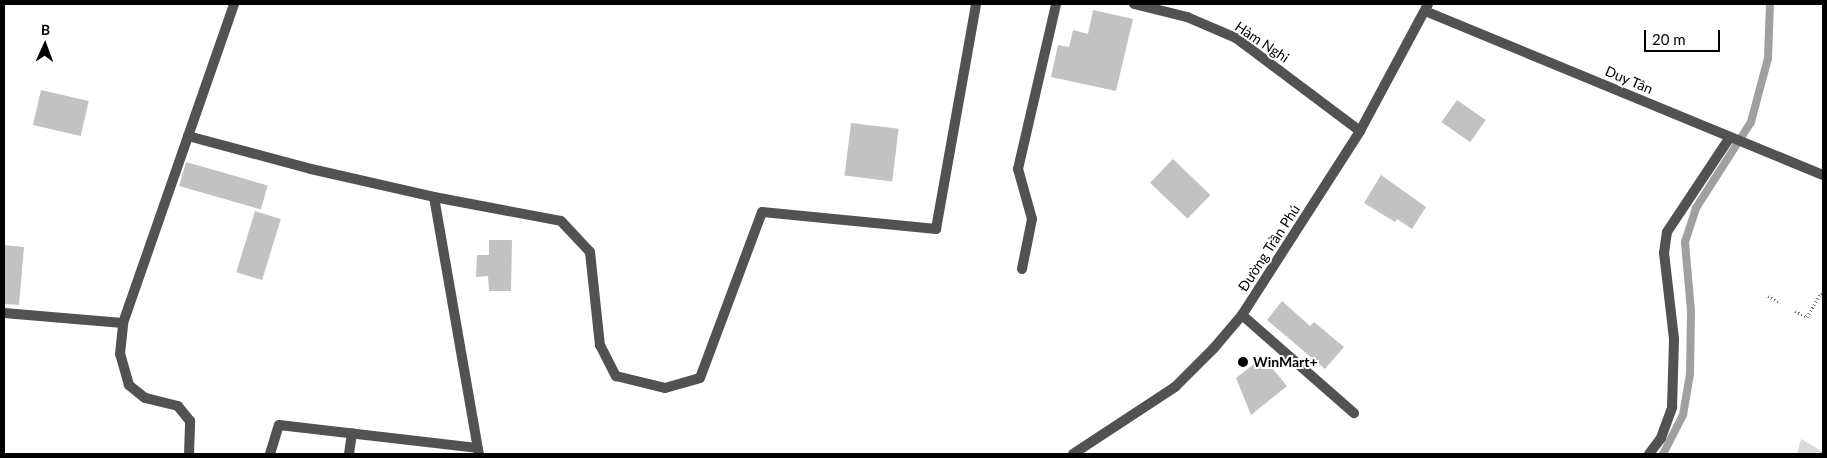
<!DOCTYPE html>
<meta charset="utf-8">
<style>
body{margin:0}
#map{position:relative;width:1827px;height:458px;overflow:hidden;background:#fff;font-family:Lato,sans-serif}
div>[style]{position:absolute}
.green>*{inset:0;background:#d9d9d9}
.stream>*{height:8px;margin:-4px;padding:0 4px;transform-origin:4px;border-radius:4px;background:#a0a0a0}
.building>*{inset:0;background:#c2c2c2;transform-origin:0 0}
.path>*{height:3px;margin-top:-1.5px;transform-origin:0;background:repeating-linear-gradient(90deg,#747474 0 1px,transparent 0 3.5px)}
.service>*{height:10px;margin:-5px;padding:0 5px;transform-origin:5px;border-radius:5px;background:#525252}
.minor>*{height:10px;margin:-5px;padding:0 5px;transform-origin:5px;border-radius:5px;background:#525252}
.tertiary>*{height:10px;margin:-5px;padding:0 5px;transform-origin:5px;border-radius:5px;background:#525252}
.dots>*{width:14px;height:14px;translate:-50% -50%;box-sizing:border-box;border:2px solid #fff;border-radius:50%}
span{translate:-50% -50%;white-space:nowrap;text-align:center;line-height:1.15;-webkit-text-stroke:4px #fff;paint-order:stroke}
.street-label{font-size:14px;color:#000}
.poi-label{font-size:14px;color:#000;font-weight:700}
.left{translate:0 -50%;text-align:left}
.frame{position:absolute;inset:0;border:5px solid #000;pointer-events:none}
.north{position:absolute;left:20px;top:20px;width:50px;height:50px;-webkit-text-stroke:4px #fff;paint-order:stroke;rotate:2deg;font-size:14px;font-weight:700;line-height:20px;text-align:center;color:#000}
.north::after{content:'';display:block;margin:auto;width:18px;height:22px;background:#000;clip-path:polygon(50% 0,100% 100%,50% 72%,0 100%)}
.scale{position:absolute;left:1644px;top:30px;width:76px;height:22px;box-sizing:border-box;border:2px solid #000;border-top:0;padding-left:6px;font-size:15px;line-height:18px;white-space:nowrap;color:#000;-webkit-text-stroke:4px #fff;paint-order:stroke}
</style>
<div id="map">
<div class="green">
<i style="clip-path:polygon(1801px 439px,1823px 452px,1823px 454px,1797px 454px)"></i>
</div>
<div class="stream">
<i style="left:1663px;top:454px;width:44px;rotate:-62.9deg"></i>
<i style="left:1683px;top:415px;width:42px;rotate:-80.3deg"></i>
<i style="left:1690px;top:374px;width:63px;rotate:-89.1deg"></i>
<i style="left:1691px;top:311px;width:69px;rotate:-95deg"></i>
<i style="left:1685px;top:242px;width:36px;rotate:-72deg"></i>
<i style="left:1696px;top:208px;width:102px;rotate:-57.4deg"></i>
<i style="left:1751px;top:122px;width:66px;rotate:-75.1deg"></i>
<i style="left:1768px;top:58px;width:54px;rotate:-87.9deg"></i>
</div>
<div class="building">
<i style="clip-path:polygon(1093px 10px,1133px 19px,1116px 91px,1051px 77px,1058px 45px,1069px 47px,1073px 30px,1088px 34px)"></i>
<i style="left:41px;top:90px;width:49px;height:36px;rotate:13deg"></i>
<i style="left:1457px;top:100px;width:35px;height:27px;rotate:35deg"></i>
<i style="left:851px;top:123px;width:48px;height:53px;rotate:7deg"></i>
<i style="left:1173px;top:159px;width:52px;height:33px;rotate:44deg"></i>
<i style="left:186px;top:162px;width:85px;height:25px;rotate:16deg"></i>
<i style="clip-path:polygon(1381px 175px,1426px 207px,1412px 229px,1397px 219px,1395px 222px,1364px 203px)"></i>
<i style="left:255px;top:211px;width:27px;height:64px;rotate:17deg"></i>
<i style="clip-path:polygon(489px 240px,512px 240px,511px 291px,489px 291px,488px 276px,476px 277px,477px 255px,489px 255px)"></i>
<i style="clip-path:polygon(4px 245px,24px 247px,19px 305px,4px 304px)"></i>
<i style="clip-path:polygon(1282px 301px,1310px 326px,1314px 322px,1344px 347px,1325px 369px,1267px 320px)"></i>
<i style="clip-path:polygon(1263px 357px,1287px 386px,1251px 415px,1236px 378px)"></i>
</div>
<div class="path">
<i style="left:1768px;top:296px;width:14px;rotate:30deg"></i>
<i style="left:1795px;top:311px;width:13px;rotate:27deg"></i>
<i style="left:1807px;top:317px;width:28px;rotate:-60deg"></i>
<i style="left:1821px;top:293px;width:2px;rotate:27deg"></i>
</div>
<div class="service">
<i style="left:1022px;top:269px;width:51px;rotate:-78.7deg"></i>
<i style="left:1032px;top:219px;width:52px;rotate:-105.6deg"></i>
<i style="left:1018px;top:169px;width:169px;rotate:-77deg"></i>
<i style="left:1242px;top:315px;width:149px;rotate:41.2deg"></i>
</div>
<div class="minor">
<i style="left:1134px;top:4px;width:55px;rotate:13.8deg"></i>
<i style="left:1187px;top:17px;width:53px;rotate:23.2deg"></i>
<i style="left:1236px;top:38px;width:155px;rotate:36.9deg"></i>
<i style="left:1425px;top:11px;width:430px;rotate:22.4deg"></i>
<i style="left:188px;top:136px;width:127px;rotate:15deg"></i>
<i style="left:311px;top:169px;width:126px;rotate:12.8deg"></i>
<i style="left:434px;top:197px;width:261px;rotate:80.1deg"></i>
<i style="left:434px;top:197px;width:129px;rotate:10.7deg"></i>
<i style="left:561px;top:221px;width:42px;rotate:46.9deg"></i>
<i style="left:590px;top:252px;width:94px;rotate:83.9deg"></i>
<i style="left:600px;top:345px;width:35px;rotate:63deg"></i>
<i style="left:616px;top:376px;width:50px;rotate:13.8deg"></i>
<i style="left:665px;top:388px;width:36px;rotate:-16deg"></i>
<i style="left:700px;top:378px;width:177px;rotate:-69.5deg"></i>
<i style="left:762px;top:212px;width:175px;rotate:5.6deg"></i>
<i style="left:936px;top:229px;width:229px;rotate:-79.9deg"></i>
<i style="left:4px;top:313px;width:119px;rotate:4.8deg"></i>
<i style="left:189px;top:454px;width:33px;rotate:-88deg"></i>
<i style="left:190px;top:421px;width:19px;rotate:-129deg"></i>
<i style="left:178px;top:406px;width:34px;rotate:-166deg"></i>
<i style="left:145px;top:398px;width:21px;rotate:-141deg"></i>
<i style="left:129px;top:385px;width:32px;rotate:-106deg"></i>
<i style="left:120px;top:354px;width:31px;rotate:-84deg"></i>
<i style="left:123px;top:323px;width:338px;rotate:-70.8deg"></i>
<i style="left:270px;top:454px;width:30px;rotate:-73deg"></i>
<i style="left:279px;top:425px;width:199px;rotate:6.6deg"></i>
<i style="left:349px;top:454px;width:21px;rotate:-82deg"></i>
<i style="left:1649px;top:454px;width:20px;rotate:-53deg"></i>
<i style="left:1661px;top:438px;width:33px;rotate:-70deg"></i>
<i style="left:1672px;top:407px;width:68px;rotate:-88.3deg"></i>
<i style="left:1674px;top:339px;width:87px;rotate:-96.6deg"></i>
<i style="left:1664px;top:253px;width:21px;rotate:-82deg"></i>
<i style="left:1667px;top:232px;width:114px;rotate:-56.4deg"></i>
</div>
<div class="tertiary">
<i style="left:1073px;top:454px;width:122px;rotate:-33.3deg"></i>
<i style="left:1175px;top:387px;width:55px;rotate:-45deg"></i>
<i style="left:1214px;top:348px;width:43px;rotate:-49.7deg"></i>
<i style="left:1242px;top:315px;width:219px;rotate:-57.3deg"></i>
<i style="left:1360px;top:131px;width:144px;rotate:-61.8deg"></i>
</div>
<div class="dots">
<i style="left:1243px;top:362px;background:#000"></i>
</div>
<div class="street-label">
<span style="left:1262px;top:42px;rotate:34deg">Hàm Nghi</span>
<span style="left:1629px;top:80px;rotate:23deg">Duy Tân</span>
<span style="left:1269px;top:248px;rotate:-57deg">Đường Trần Phú</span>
</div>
<div class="poi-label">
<span class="left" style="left:1253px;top:362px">WinMart+</span>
</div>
<div class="frame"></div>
<div class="north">B</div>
<div class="scale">20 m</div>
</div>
